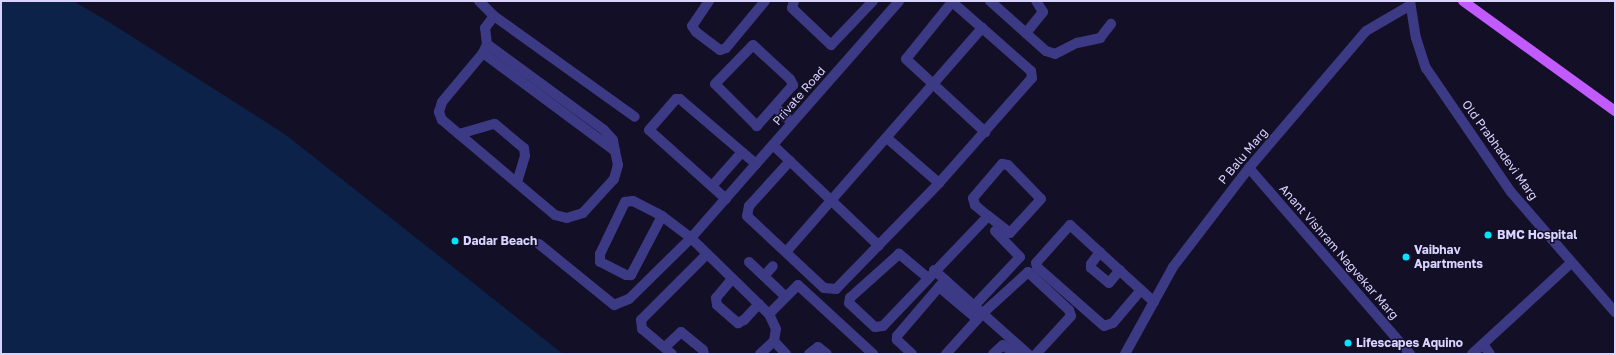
<!DOCTYPE html>
<style>
body{margin:0}
#map{position:relative;width:1616px;height:355px;overflow:hidden;background:#130f26;font-family:"Golos Text",sans-serif}
div>[style]{position:absolute}
.water>*{inset:0;background:#0c2248}
.minor>*{height:10px;margin:-5px;padding:0 5px;transform-origin:5px;border-radius:5px;background:#3d3a85}
.tertiary>*{height:10px;margin:-5px;padding:0 5px;transform-origin:5px;border-radius:5px;background:#3d3a85}
.primary>*{height:10px;margin:-5px;padding:0 5px;transform-origin:5px;border-radius:5px;background:#c25bff}
.dots>*{width:11px;height:11px;translate:-50% -50%;box-sizing:border-box;border:2px solid #130f26;border-radius:50%}
span{translate:-50% -50%;white-space:nowrap;text-align:center;line-height:1.15;-webkit-text-stroke:3px #130f26;paint-order:stroke}
.street-label{font-size:12px;color:#d9d4ff}
.poi-label{font-size:12px;color:#d9d4ff;font-weight:700}
.left{translate:0 -50%;text-align:left}
.frame{position:absolute;inset:0;border:2px solid #d9d4ff;pointer-events:none}
</style>
<div id="map">
<div class="water">
<i style="clip-path:polygon(1px 1px,73px 1px,109px 22px,286px 135px,563px 354px,1px 354px)"></i>
</div>
<div class="minor">
<i style="left:479px;top:1px;width:21px;rotate:45deg"></i>
<i style="left:494px;top:16px;width:173px;rotate:35.6deg"></i>
<i style="left:709px;top:1px;width:30px;rotate:124deg"></i>
<i style="left:692px;top:26px;width:7px;rotate:56deg"></i>
<i style="left:696px;top:32px;width:30px;rotate:37deg"></i>
<i style="left:720px;top:50px;width:6px;rotate:-18deg"></i>
<i style="left:726px;top:48px;width:61px;rotate:-50.3deg"></i>
<i style="left:794px;top:1px;width:7px;rotate:106deg"></i>
<i style="left:792px;top:8px;width:54px;rotate:43.5deg"></i>
<i style="left:831px;top:45px;width:61px;rotate:-46.3deg"></i>
<i style="left:990px;top:1px;width:75px;rotate:41.8deg"></i>
<i style="left:1046px;top:51px;width:9px;rotate:18deg"></i>
<i style="left:1055px;top:54px;width:25px;rotate:-27deg"></i>
<i style="left:1077px;top:43px;width:24px;rotate:-12deg"></i>
<i style="left:1100px;top:38px;width:18px;rotate:-52deg"></i>
<i style="left:952px;top:2px;width:73px;rotate:128.9deg"></i>
<i style="left:906px;top:59px;width:108px;rotate:42.7deg"></i>
<i style="left:1026px;top:33px;width:27px;rotate:-51deg"></i>
<i style="left:1043px;top:12px;width:13px;rotate:-122deg"></i>
<i style="left:487px;top:44px;width:145px;rotate:36.3deg"></i>
<i style="left:604px;top:130px;width:13px;rotate:48deg"></i>
<i style="left:613px;top:140px;width:11px;rotate:80deg"></i>
<i style="left:753px;top:45px;width:50px;rotate:42.6deg"></i>
<i style="left:790px;top:79px;width:7px;rotate:63deg"></i>
<i style="left:793px;top:85px;width:55px;rotate:131.3deg"></i>
<i style="left:757px;top:126px;width:59px;rotate:-135deg"></i>
<i style="left:715px;top:84px;width:54px;rotate:-45.7deg"></i>
<i style="left:483px;top:53px;width:164px;rotate:36.6deg"></i>
<i style="left:615px;top:151px;width:14px;rotate:78deg"></i>
<i style="left:618px;top:165px;width:15px;rotate:106deg"></i>
<i style="left:614px;top:179px;width:46px;rotate:132.4deg"></i>
<i style="left:583px;top:213px;width:17px;rotate:163deg"></i>
<i style="left:567px;top:218px;width:12px;rotate:-166deg"></i>
<i style="left:555px;top:215px;width:148px;rotate:-139.9deg"></i>
<i style="left:442px;top:120px;width:9px;rotate:-111deg"></i>
<i style="left:439px;top:112px;width:10px;rotate:-73deg"></i>
<i style="left:442px;top:102px;width:64px;rotate:-50.1deg"></i>
<i style="left:483px;top:53px;width:10px;rotate:-66deg"></i>
<i style="left:487px;top:44px;width:16px;rotate:-97deg"></i>
<i style="left:485px;top:28px;width:15px;rotate:-53deg"></i>
<i style="left:775px;top:107px;width:23px;rotate:43deg"></i>
<i style="left:459px;top:134px;width:37px;rotate:-16deg"></i>
<i style="left:495px;top:124px;width:38px;rotate:40deg"></i>
<i style="left:524px;top:148px;width:8px;rotate:83deg"></i>
<i style="left:525px;top:156px;width:28px;rotate:107deg"></i>
<i style="left:887px;top:138px;width:69px;rotate:40.9deg"></i>
<i style="left:773px;top:145px;width:146px;rotate:43.6deg"></i>
<i style="left:790px;top:161px;width:61px;rotate:132.3deg"></i>
<i style="left:749px;top:206px;width:10px;rotate:101deg"></i>
<i style="left:747px;top:216px;width:105px;rotate:43.1deg"></i>
<i style="left:824px;top:288px;width:12px;rotate:5deg"></i>
<i style="left:836px;top:289px;width:148px;rotate:-45.8deg"></i>
<i style="left:939px;top:183px;width:140px;rotate:-48.5deg"></i>
<i style="left:1032px;top:78px;width:7px;rotate:-98deg"></i>
<i style="left:1031px;top:71px;width:65px;rotate:-138.7deg"></i>
<i style="left:1249px;top:168px;width:246px;rotate:49.1deg"></i>
<i style="left:712px;top:186px;width:45px;rotate:-48.6deg"></i>
<i style="left:726px;top:199px;width:103px;rotate:-138.1deg"></i>
<i style="left:649px;top:130px;width:41px;rotate:-48.9deg"></i>
<i style="left:676px;top:99px;width:4px"></i>
<i style="left:680px;top:99px;width:100px;rotate:40.5deg"></i>
<i style="left:662px;top:216px;width:67px;rotate:117.7deg"></i>
<i style="left:631px;top:275px;width:5px;rotate:180deg"></i>
<i style="left:626px;top:275px;width:29px;rotate:-153deg"></i>
<i style="left:600px;top:262px;width:8px;rotate:-90deg"></i>
<i style="left:600px;top:254px;width:58px;rotate:-64.3deg"></i>
<i style="left:625px;top:202px;width:8px;rotate:-7deg"></i>
<i style="left:633px;top:201px;width:28px;rotate:27deg"></i>
<i style="left:658px;top:214px;width:4px;rotate:27deg"></i>
<i style="left:662px;top:216px;width:36px;rotate:37deg"></i>
<i style="left:691px;top:238px;width:109px;rotate:44.3deg"></i>
<i style="left:539px;top:244px;width:97px;rotate:39.1deg"></i>
<i style="left:614px;top:305px;width:16px;rotate:-22deg"></i>
<i style="left:629px;top:299px;width:87px;rotate:-44.5deg"></i>
<i style="left:691px;top:238px;width:315px;rotate:-48.7deg"></i>
<i style="left:786px;top:252px;width:298px;rotate:-48.8deg"></i>
<i style="left:982px;top:28px;width:41px;rotate:-138.9deg"></i>
<i style="left:1100px;top:252px;width:15px;rotate:127deg"></i>
<i style="left:1091px;top:264px;width:4px;rotate:90deg"></i>
<i style="left:1091px;top:268px;width:23px;rotate:40deg"></i>
<i style="left:1109px;top:283px;width:17px;rotate:-50deg"></i>
<i style="left:749px;top:262px;width:50px;rotate:43.4deg"></i>
<i style="left:934px;top:270px;width:126px;rotate:41.8deg"></i>
<i style="left:764px;top:276px;width:13px;rotate:-48deg"></i>
<i style="left:928px;top:278px;width:38px;rotate:-140deg"></i>
<i style="left:899px;top:254px;width:66px;rotate:138.1deg"></i>
<i style="left:850px;top:298px;width:5px;rotate:101deg"></i>
<i style="left:849px;top:303px;width:35px;rotate:43deg"></i>
<i style="left:875px;top:327px;width:8px;rotate:-7deg"></i>
<i style="left:883px;top:326px;width:152px;rotate:-46.3deg"></i>
<i style="left:988px;top:216px;width:17px;rotate:-140deg"></i>
<i style="left:975px;top:205px;width:7px;rotate:-106deg"></i>
<i style="left:973px;top:198px;width:45px;rotate:-49.5deg"></i>
<i style="left:1002px;top:164px;width:6px;rotate:9deg"></i>
<i style="left:1008px;top:165px;width:47px;rotate:45.9deg"></i>
<i style="left:1041px;top:199px;width:46px;rotate:132.4deg"></i>
<i style="left:1010px;top:233px;width:28px;rotate:-142deg"></i>
<i style="left:732px;top:279px;width:25px;rotate:130deg"></i>
<i style="left:716px;top:298px;width:7px;rotate:82deg"></i>
<i style="left:717px;top:305px;width:28px;rotate:41deg"></i>
<i style="left:738px;top:323px;width:7px;rotate:-27deg"></i>
<i style="left:744px;top:320px;width:22px;rotate:-47deg"></i>
<i style="left:939px;top:287px;width:50px;rotate:40.1deg"></i>
<i style="left:1141px;top:290px;width:43px;rotate:130.3deg"></i>
<i style="left:1113px;top:323px;width:9px;rotate:162deg"></i>
<i style="left:1104px;top:326px;width:89px;rotate:-138.6deg"></i>
<i style="left:1037px;top:267px;width:4px;rotate:-104deg"></i>
<i style="left:1036px;top:263px;width:51px;rotate:-48.2deg"></i>
<i style="left:1070px;top:225px;width:114px;rotate:42.5deg"></i>
<i style="left:974px;top:306px;width:67px;rotate:-46.8deg"></i>
<i style="left:1020px;top:257px;width:36px;rotate:-134deg"></i>
<i style="left:1483px;top:344px;width:12px;rotate:55deg"></i>
<i style="left:665px;top:347px;width:22px;rotate:-43deg"></i>
<i style="left:681px;top:332px;width:28px;rotate:39deg"></i>
<i style="left:703px;top:350px;width:4px;rotate:76deg"></i>
<i style="left:672px;top:354px;width:39px;rotate:-140deg"></i>
<i style="left:642px;top:329px;width:9px;rotate:-96deg"></i>
<i style="left:641px;top:320px;width:93px;rotate:-45deg"></i>
<i style="left:760px;top:354px;width:19px;rotate:-43deg"></i>
<i style="left:786px;top:354px;width:18px;rotate:-133deg"></i>
<i style="left:774px;top:341px;width:12px;rotate:-81deg"></i>
<i style="left:776px;top:329px;width:17px;rotate:-115deg"></i>
<i style="left:769px;top:314px;width:41px;rotate:-45deg"></i>
<i style="left:798px;top:285px;width:102px;rotate:42.6deg"></i>
<i style="left:809px;top:354px;width:11px;rotate:-38deg"></i>
<i style="left:818px;top:347px;width:11px;rotate:38deg"></i>
<i style="left:912px;top:354px;width:21px;rotate:-137deg"></i>
<i style="left:897px;top:340px;width:4px;rotate:-90deg"></i>
<i style="left:897px;top:336px;width:74px;rotate:-49.4deg"></i>
<i style="left:946px;top:354px;width:55px;rotate:-47.9deg"></i>
<i style="left:983px;top:313px;width:61px;rotate:-42.3deg"></i>
<i style="left:1028px;top:272px;width:56px;rotate:42.8deg"></i>
<i style="left:1069px;top:310px;width:6px;rotate:72deg"></i>
<i style="left:1071px;top:316px;width:52px;rotate:132.6deg"></i>
<i style="left:993px;top:354px;width:13px;rotate:-42deg"></i>
<i style="left:1003px;top:345px;width:15px;rotate:37deg"></i>
<i style="left:1125px;top:354px;width:99px;rotate:-61.1deg"></i>
<i style="left:1173px;top:267px;width:125px;rotate:-52.5deg"></i>
<i style="left:1249px;top:168px;width:180px;rotate:-49.5deg"></i>
<i style="left:1366px;top:31px;width:50px;rotate:-30.2deg"></i>
<i style="left:1472px;top:354px;width:134px;rotate:-42.6deg"></i>
</div>
<div class="tertiary">
<i style="left:1410px;top:1px;width:37px;rotate:81deg"></i>
<i style="left:1416px;top:38px;width:32px;rotate:72deg"></i>
<i style="left:1426px;top:68px;width:150px;rotate:55.6deg"></i>
<i style="left:1511px;top:192px;width:159px;rotate:49.1deg"></i>
</div>
<div class="primary">
<i style="left:1463px;top:1px;width:188px;rotate:35.9deg"></i>
</div>
<div class="dots">
<i style="left:1488px;top:235px;background:#00e5ff"></i>
<i style="left:455px;top:241px;background:#00e5ff"></i>
<i style="left:1406px;top:257px;background:#00e5ff"></i>
<i style="left:1348px;top:343px;background:#00e5ff"></i>
</div>
<div class="street-label">
<span style="left:799px;top:96px;rotate:-49deg">Private Road</span>
<span style="left:1500px;top:150px;rotate:54deg">Old Prabhadevi Marg</span>
<span style="left:1243px;top:156px;rotate:-50deg">P Balu Marg</span>
<span style="left:1339px;top:252px;rotate:49deg">Anant Vishram Nagvekar Marg</span>
</div>
<div class="poi-label">
<span class="left" style="left:1497px;top:235px">BMC Hospital</span>
<span class="left" style="left:463px;top:241px">Dadar Beach</span>
<span class="left" style="left:1414px;top:257px">Vaibhav<br>Apartments</span>
<span class="left" style="left:1356px;top:343px">Lifescapes Aquino</span>
</div>
<div class="frame"></div>
</div>
